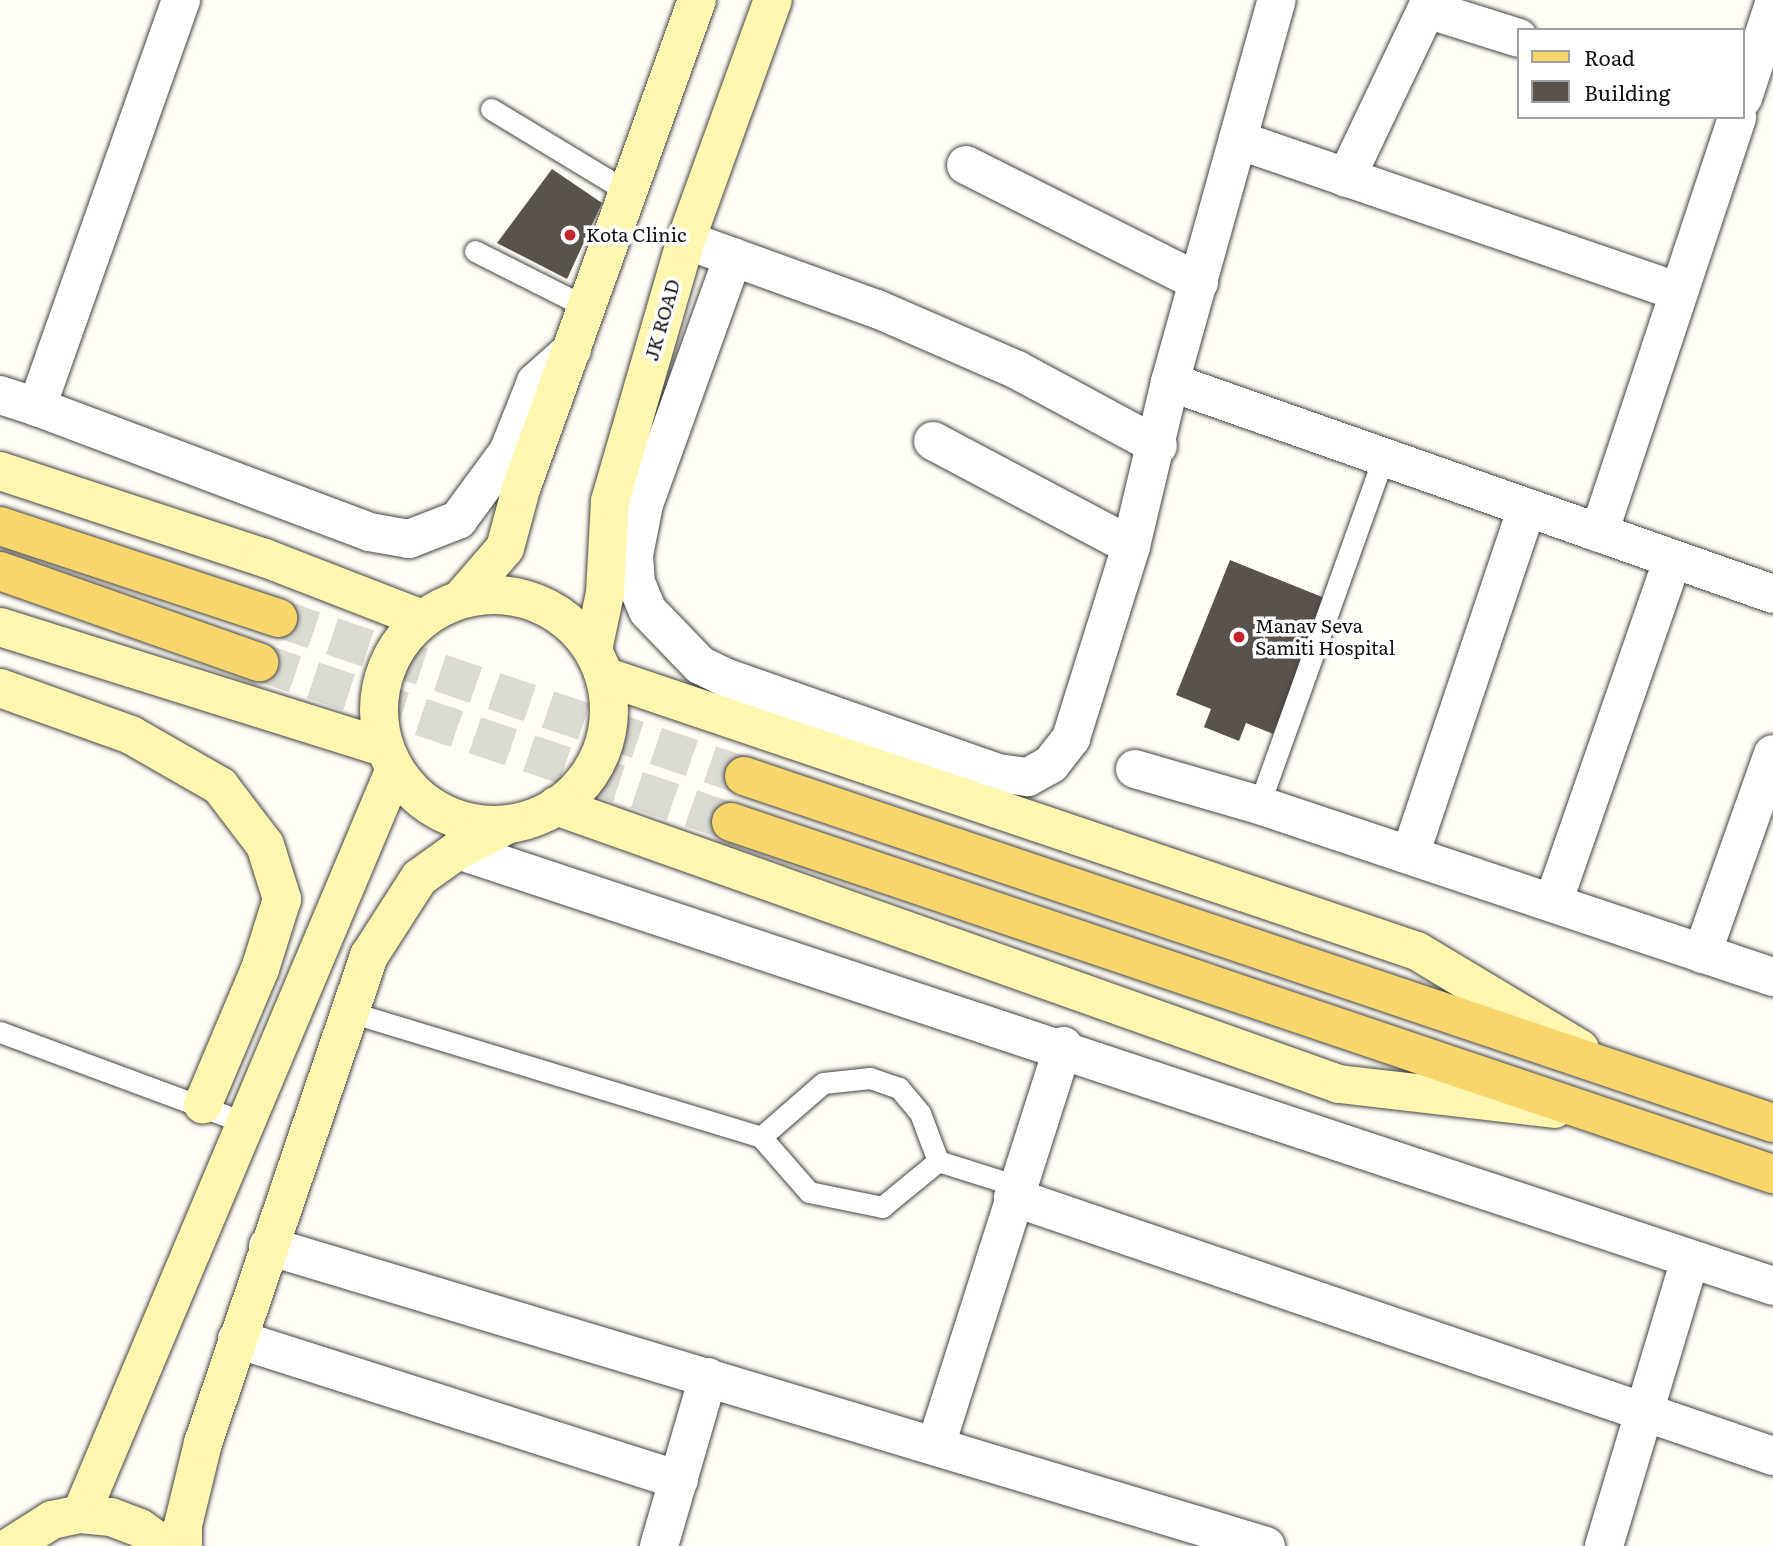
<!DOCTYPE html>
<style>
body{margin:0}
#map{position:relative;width:1773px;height:1546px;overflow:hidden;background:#fffdf5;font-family:Literata,serif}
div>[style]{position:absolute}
.building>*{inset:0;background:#5a524d}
.primary-tunnel>*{height:38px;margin-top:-19px;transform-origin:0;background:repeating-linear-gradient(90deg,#dbdad3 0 38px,transparent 0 57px)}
.roads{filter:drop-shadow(0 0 2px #444) drop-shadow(0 0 2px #444)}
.lane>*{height:21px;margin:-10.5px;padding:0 10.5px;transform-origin:10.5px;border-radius:10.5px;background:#fff}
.street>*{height:38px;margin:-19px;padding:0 19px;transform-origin:19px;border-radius:19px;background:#fff}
.secondary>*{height:38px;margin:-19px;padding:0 19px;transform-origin:19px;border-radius:19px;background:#fff6b0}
.secondary>.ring{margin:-19px;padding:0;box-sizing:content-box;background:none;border:38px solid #fff6b0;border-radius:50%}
.primary>*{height:38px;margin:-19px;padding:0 19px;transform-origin:19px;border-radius:19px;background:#f9d66b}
.dots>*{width:19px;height:19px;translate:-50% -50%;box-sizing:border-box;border:4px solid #fff;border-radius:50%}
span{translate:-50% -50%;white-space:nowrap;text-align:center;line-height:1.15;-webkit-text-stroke:7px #fff;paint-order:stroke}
.poi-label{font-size:19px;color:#111}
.left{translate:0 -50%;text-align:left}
.street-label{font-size:19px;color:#111}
.legend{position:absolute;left:1517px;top:28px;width:228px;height:91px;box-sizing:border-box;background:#fff;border:2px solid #a0a0a0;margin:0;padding:9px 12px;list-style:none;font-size:21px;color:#111}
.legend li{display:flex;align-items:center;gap:14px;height:35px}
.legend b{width:35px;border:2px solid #a0a0a0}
</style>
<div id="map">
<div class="building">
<i style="clip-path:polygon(552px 169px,602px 203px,567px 279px,497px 243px)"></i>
<i style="clip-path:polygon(1230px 560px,1327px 599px,1273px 734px,1246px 723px,1239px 741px,1204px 727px,1211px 709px,1176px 695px)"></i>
</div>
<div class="primary-tunnel">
<i style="left:278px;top:618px;width:492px;rotate:18.7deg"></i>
<i style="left:259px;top:662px;width:498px;rotate:18.7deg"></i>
</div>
<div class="roads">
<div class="lane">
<i style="left:491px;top:109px;width:160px;rotate:31.2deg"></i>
<i style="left:475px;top:251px;width:127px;rotate:26.8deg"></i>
<i style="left:1259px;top:805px;width:368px;rotate:-70.3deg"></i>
<i style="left:350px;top:1012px;width:430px;rotate:16.9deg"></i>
<i style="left:0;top:1032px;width:262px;rotate:20.3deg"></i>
<i style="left:938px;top:1161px;width:51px;rotate:-110.6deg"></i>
<i style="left:920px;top:1113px;width:33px;rotate:-130deg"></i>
<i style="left:899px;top:1088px;width:31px;rotate:-161deg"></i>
<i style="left:870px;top:1078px;width:47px;rotate:173.9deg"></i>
<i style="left:823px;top:1083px;width:82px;rotate:138.9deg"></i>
<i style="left:761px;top:1137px;width:73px;rotate:48.9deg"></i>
<i style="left:809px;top:1192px;width:75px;rotate:11.6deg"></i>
<i style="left:882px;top:1207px;width:72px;rotate:-39.4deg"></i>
<i style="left:938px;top:1161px;width:83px;rotate:17.6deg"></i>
</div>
<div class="street">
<i style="left:181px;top:0;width:432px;rotate:109.5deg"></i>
<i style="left:37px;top:407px;width:355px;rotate:20.6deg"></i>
<i style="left:369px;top:532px;width:41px;rotate:9.9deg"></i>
<i style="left:409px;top:539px;width:53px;rotate:-21.2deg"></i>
<i style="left:458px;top:520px;width:84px;rotate:-53.7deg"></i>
<i style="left:508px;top:452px;width:75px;rotate:-68.2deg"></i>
<i style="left:536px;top:382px;width:48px;rotate:-41.6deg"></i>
<i style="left:1427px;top:9px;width:96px;rotate:17.5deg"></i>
<i style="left:1743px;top:98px;width:96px;rotate:-71.8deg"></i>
<i style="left:1238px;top:140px;width:466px;rotate:19deg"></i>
<i style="left:966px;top:165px;width:261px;rotate:26.7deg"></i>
<i style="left:1346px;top:178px;width:197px;rotate:-64.5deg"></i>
<i style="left:686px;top:240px;width:203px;rotate:19.9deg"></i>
<i style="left:877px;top:309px;width:153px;rotate:23.5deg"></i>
<i style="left:1017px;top:370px;width:160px;rotate:28.3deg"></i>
<i style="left:733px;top:257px;width:263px;rotate:109.8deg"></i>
<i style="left:644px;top:504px;width:52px;rotate:101.1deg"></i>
<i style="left:634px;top:555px;width:28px;rotate:86deg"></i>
<i style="left:636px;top:583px;width:30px;rotate:67deg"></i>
<i style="left:648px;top:611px;width:75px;rotate:46.1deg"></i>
<i style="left:700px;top:665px;width:30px;rotate:26deg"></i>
<i style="left:727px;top:678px;width:287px;rotate:19.3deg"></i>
<i style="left:998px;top:773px;width:30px;rotate:8deg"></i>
<i style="left:1028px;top:777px;width:26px;rotate:-29deg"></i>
<i style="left:1051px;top:764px;width:33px;rotate:-52deg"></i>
<i style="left:1071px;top:738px;width:201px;rotate:-72.6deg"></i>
<i style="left:1131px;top:546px;width:169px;rotate:-76.6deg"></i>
<i style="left:1170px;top:382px;width:397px;rotate:-74.4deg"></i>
<i style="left:1170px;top:382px;width:639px;rotate:19.37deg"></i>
<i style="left:0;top:395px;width:39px;rotate:18deg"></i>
<i style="left:933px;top:441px;width:224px;rotate:27.9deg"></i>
<i style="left:1599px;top:533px;width:438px;rotate:-71.6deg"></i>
<i style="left:1135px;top:769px;width:129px;rotate:16.2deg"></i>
<i style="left:1259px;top:805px;width:542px;rotate:18.5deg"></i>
<i style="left:458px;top:850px;width:1385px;rotate:18.34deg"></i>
<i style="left:1410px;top:855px;width:366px;rotate:-71.4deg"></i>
<i style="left:1553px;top:903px;width:364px;rotate:-70.8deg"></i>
<i style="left:1702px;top:954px;width:212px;rotate:-70.5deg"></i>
<i style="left:1013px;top:1197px;width:803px;rotate:18.82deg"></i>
<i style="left:268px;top:1246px;width:1042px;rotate:16.73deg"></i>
<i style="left:237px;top:1339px;width:464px;rotate:17.7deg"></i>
<i style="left:936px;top:1445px;width:419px;rotate:-72.3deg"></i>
<i style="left:659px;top:1546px;width:176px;rotate:-73.8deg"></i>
<i style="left:1604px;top:1546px;width:299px;rotate:-73.3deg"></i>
</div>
<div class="secondary">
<i style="left:0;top:471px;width:279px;rotate:18.2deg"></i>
<i style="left:265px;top:558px;width:168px;rotate:21.2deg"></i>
<i class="ring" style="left:379px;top:595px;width:192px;height:192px"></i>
<i style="left:461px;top:599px;width:67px;rotate:-49.2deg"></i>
<i style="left:505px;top:548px;width:61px;rotate:-74.8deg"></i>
<i style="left:521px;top:489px;width:520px;rotate:-70.21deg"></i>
<i style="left:0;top:627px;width:404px;rotate:17.4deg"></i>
<i style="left:593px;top:650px;width:58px;rotate:-78.1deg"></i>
<i style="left:605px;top:593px;width:92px;rotate:-86.9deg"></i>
<i style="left:610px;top:501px;width:272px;rotate:-73.8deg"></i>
<i style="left:686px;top:240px;width:255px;rotate:-70.1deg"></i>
<i style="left:604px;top:676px;width:858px;rotate:18.69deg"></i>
<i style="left:1417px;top:951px;width:190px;rotate:31deg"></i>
<i style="left:0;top:688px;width:139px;rotate:19.7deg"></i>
<i style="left:131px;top:735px;width:103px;rotate:29.8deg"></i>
<i style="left:220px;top:786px;width:74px;rotate:52.7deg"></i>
<i style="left:265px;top:845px;width:57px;rotate:72.5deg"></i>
<i style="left:282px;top:899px;width:73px;rotate:107.4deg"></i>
<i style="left:260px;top:969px;width:147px;rotate:112.9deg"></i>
<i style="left:556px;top:806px;width:831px;rotate:19.55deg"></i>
<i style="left:1339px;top:1084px;width:217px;rotate:6.6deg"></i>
<i style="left:81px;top:1514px;width:808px;rotate:-67.15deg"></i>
<i style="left:11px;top:1546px;width:49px;rotate:-32.4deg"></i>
<i style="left:52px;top:1520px;width:30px;rotate:-12deg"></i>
<i style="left:81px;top:1514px;width:30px;rotate:6deg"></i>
<i style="left:111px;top:1517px;width:31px;rotate:21deg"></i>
<i style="left:140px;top:1528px;width:31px;rotate:36deg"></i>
<i style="left:183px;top:1546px;width:21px;rotate:-90deg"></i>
<i style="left:183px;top:1525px;width:84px;rotate:-76.3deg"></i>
<i style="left:203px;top:1443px;width:515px;rotate:-71.18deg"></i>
<i style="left:369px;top:956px;width:93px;rotate:-57.3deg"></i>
<i style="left:419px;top:878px;width:48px;rotate:-35.7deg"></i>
<i style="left:458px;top:850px;width:57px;rotate:-27deg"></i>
</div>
<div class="primary">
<i style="left:0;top:526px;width:293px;rotate:18.3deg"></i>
<i style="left:0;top:571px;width:275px;rotate:19.4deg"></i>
<i style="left:744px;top:776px;width:1086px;rotate:18.64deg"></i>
<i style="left:731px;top:822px;width:1100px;rotate:18.67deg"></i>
</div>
</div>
<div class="dots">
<i style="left:570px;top:235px;background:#c4262e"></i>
<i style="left:1239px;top:637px;background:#c4262e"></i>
</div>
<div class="poi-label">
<span class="left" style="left:586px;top:235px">Kota Clinic</span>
<span class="left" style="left:1255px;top:637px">Manav Seva<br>Samiti Hospital</span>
</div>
<div class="street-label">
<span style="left:662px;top:320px;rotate:-74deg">JK ROAD</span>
</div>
<ul class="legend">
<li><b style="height:9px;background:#f9d66b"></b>Road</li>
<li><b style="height:19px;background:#5a524d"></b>Building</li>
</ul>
</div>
